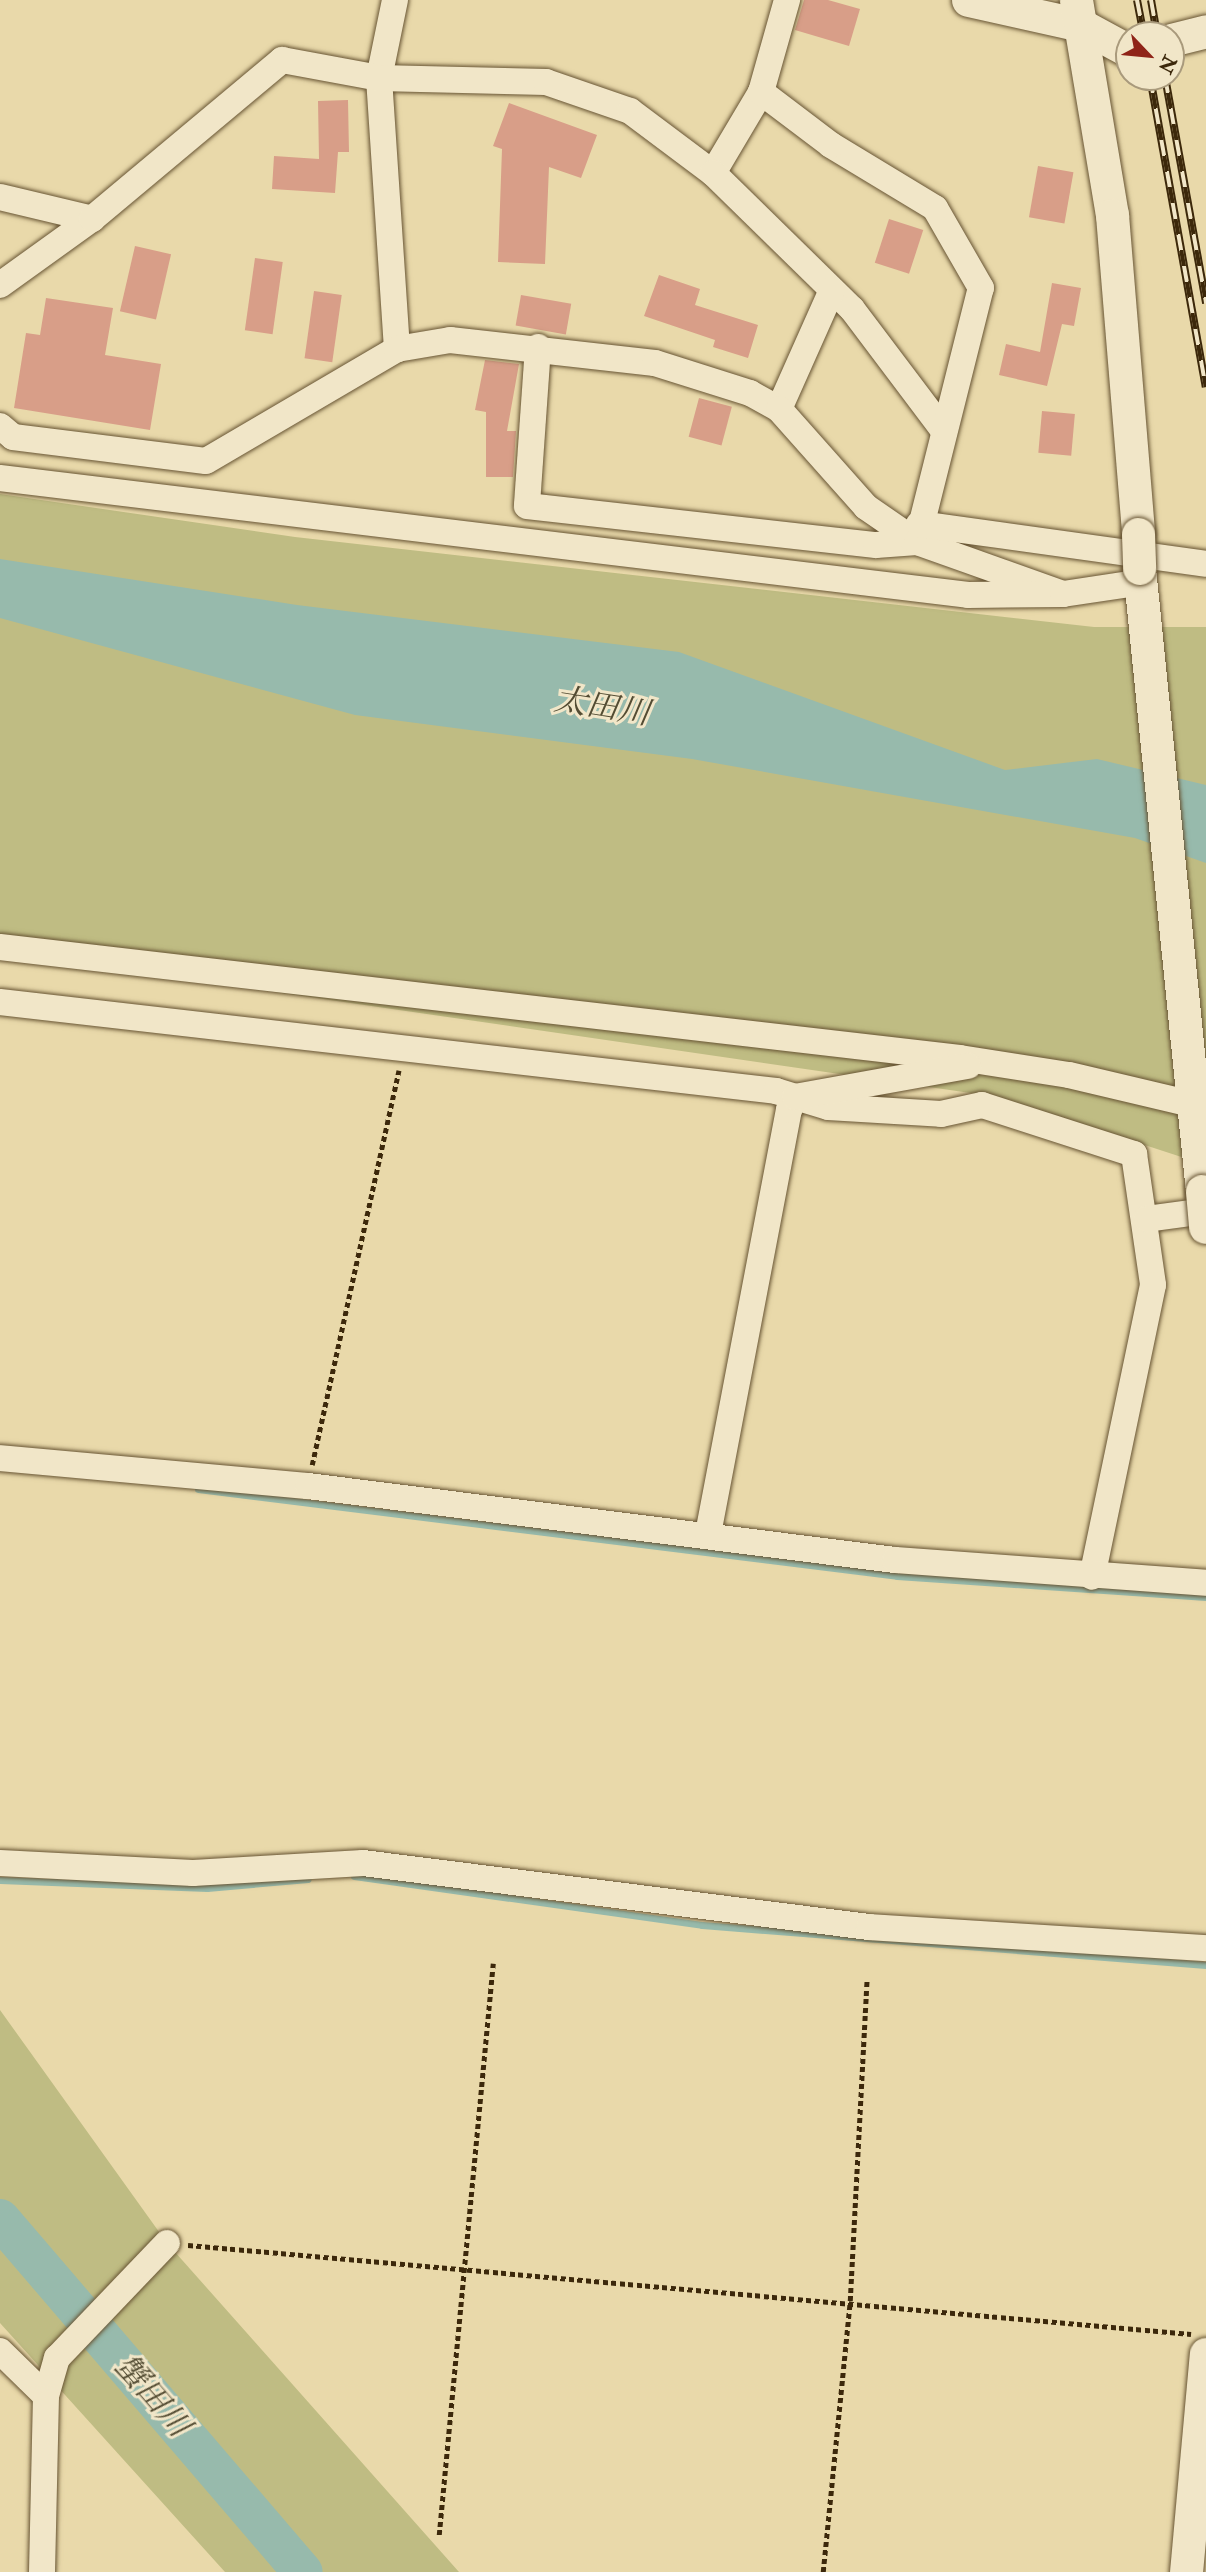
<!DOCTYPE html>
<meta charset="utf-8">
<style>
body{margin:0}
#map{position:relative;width:1206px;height:2572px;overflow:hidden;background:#e9d9aa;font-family:"IM FELL Double Pica","Noto Serif JP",serif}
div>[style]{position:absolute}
.green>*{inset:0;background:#bfbc83}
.water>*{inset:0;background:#97baac}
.stream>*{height:7px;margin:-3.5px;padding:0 3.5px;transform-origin:3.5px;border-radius:3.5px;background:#97baac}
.river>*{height:40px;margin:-20px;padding:0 20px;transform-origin:20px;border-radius:20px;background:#97baac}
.building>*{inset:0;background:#d89e88;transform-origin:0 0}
.path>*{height:4.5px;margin-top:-2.25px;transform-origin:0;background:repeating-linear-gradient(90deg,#3c280b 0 5px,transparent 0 8.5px)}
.roads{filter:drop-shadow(0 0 2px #675433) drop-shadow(0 0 2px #675433)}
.minor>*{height:26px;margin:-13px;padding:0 13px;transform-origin:13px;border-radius:13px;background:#f1e6c8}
.tertiary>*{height:33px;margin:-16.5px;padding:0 16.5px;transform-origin:16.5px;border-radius:16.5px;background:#f1e6c8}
.rail>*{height:8px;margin-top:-4px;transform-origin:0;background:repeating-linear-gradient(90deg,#f1e6c8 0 16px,#3c280b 0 32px);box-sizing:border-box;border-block:2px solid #3c280b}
.bridges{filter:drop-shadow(0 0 2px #675433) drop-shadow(0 0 2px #675433)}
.tertiary-bridge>*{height:33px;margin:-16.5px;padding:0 16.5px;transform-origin:16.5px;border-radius:16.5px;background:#f1e6c8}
span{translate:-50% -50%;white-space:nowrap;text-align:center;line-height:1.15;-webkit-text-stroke:6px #f1e6c8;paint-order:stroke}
.water-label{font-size:32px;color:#534c33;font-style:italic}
.north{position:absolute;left:1115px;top:21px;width:70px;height:70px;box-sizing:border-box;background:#f1e6c8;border:2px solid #a99a7c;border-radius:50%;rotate:116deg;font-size:19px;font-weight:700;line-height:28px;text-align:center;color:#3c280b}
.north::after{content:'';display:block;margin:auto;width:24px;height:32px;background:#8f2418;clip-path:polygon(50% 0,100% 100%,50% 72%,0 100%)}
</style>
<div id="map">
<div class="green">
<i style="clip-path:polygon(0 494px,295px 537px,1094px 627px,1206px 627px,1206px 1165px,998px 1097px,0 952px)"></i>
<i style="clip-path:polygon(0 2010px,167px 2243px,459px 2572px,225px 2572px,0 2323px)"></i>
</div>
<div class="water">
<i style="clip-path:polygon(0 559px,297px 605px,679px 652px,1005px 770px,1097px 759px,1206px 785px,1206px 863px,1135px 838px,692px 759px,355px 715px,0 618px)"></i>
</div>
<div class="stream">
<i style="left:198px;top:1489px;width:704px;rotate:7.09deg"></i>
<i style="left:897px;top:1576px;width:310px;rotate:3.9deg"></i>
<i style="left:354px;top:1876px;width:351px;rotate:8deg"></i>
<i style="left:702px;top:1925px;width:506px;rotate:4.54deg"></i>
<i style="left:0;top:1880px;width:207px;rotate:2.2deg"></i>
<i style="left:207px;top:1888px;width:101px;rotate:-5.1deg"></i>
</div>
<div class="river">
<i style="left:0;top:2219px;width:465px;rotate:49.4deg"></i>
</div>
<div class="building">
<i style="clip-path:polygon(804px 0,828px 0,860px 9px,849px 46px,795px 30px)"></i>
<i style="clip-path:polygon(348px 100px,349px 152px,338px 152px,335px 193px,272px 189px,274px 156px,319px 159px,318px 101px)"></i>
<i style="clip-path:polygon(509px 103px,597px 135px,581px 178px,549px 167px,545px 264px,498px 262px,502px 149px,493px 146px)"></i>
<i style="left:1038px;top:166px;width:36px;height:52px;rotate:10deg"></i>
<i style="left:889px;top:219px;width:36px;height:46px;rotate:18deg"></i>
<i style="left:135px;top:246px;width:37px;height:67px;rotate:13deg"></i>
<i style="left:255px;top:258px;width:28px;height:73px;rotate:8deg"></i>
<i style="clip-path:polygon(659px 275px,700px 289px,695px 305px,758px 325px,748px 358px,713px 347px,715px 340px,644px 316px)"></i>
<i style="clip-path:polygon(1052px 283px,1081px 288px,1074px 326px,1062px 324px,1047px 386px,999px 375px,1006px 344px,1040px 352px)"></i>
<i style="left:314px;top:291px;width:28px;height:68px;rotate:8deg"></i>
<i style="left:521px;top:295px;width:51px;height:31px;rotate:10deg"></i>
<i style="clip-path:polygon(46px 298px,113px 308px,105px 355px,161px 364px,150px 430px,14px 408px,26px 333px,40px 335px)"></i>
<i style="clip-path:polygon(485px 360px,519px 364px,507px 431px,516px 431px,513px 477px,486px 477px,486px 412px,475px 410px)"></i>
<i style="left:699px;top:398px;width:34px;height:40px;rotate:15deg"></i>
<i style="left:1042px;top:411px;width:33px;height:42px;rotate:5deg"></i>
</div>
<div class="path">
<i style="left:312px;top:1465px;width:404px;rotate:-77.6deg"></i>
<i style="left:188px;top:2245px;width:1007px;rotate:5.07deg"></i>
<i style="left:439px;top:2535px;width:574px;rotate:-84.6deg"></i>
<i style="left:823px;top:2572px;width:272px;rotate:-84.3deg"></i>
<i style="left:850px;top:2301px;width:321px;rotate:-87deg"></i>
</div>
<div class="roads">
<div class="minor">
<i style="left:395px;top:0;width:80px;rotate:101.6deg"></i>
<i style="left:379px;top:78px;width:272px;rotate:86.2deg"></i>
<i style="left:713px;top:173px;width:94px;rotate:-59.3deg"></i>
<i style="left:761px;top:92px;width:96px;rotate:-74.2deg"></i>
<i style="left:0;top:197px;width:95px;rotate:13.4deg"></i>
<i style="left:0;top:285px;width:113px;rotate:-35.7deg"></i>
<i style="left:92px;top:219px;width:248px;rotate:-39.9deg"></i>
<i style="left:282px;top:60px;width:99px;rotate:10.5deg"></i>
<i style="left:379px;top:78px;width:167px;rotate:1.4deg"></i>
<i style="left:546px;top:82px;width:89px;rotate:19deg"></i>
<i style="left:630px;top:111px;width:104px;rotate:36.8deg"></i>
<i style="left:713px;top:173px;width:194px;rotate:44.4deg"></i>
<i style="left:852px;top:309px;width:153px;rotate:53deg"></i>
<i style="left:538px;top:347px;width:159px;rotate:94deg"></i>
<i style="left:527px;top:506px;width:351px;rotate:6.4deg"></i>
<i style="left:876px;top:545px;width:41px;rotate:-4.2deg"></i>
<i style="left:917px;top:542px;width:262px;rotate:-75.9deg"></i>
<i style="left:981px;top:288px;width:92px;rotate:-119.9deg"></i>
<i style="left:935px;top:208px;width:122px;rotate:-148.8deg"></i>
<i style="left:831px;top:145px;width:88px;rotate:-142.9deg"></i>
<i style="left:779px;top:409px;width:130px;rotate:-66deg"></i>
<i style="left:0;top:426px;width:17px;rotate:40deg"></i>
<i style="left:13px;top:437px;width:194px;rotate:7.1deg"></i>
<i style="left:206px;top:461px;width:221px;rotate:-30.4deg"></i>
<i style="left:397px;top:349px;width:54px;rotate:-9.6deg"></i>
<i style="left:450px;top:340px;width:206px;rotate:6.4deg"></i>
<i style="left:655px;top:363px;width:100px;rotate:17.5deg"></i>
<i style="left:750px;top:393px;width:33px;rotate:29deg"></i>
<i style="left:779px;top:409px;width:131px;rotate:48.4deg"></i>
<i style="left:866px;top:507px;width:62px;rotate:34.5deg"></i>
<i style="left:917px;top:542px;width:155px;rotate:19.6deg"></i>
<i style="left:0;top:478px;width:975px;rotate:6.89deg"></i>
<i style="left:968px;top:595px;width:95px;rotate:-0.6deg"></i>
<i style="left:1063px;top:594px;width:80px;rotate:-8.6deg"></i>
<i style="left:919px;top:524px;width:290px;rotate:7.9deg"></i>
<i style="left:0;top:947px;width:966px;rotate:6.6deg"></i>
<i style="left:960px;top:1058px;width:110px;rotate:8.9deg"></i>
<i style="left:1069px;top:1075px;width:126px;rotate:13.3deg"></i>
<i style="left:0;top:1002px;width:781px;rotate:6.54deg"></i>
<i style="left:776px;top:1091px;width:54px;rotate:17.1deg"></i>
<i style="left:828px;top:1107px;width:113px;rotate:3.5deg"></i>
<i style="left:941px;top:1114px;width:42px;rotate:-12.4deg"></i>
<i style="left:982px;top:1105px;width:160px;rotate:17.9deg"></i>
<i style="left:1134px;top:1154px;width:132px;rotate:81.7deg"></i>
<i style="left:1153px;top:1285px;width:298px;rotate:101.8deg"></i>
<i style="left:1147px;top:1219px;width:60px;rotate:-7.7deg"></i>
<i style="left:0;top:1458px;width:309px;rotate:5.2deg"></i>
<i style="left:308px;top:1486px;width:592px;rotate:7.19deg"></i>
<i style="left:895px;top:1560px;width:312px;rotate:4.2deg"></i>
<i style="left:708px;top:1534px;width:432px;rotate:-79.2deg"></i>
<i style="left:789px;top:1110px;width:14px;rotate:-65deg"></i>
<i style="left:795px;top:1097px;width:176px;rotate:-10.2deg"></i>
<i style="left:0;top:1863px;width:193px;rotate:3deg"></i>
<i style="left:193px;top:1873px;width:170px;rotate:-3.4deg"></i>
<i style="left:363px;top:1863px;width:510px;rotate:7.21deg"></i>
<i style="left:869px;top:1927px;width:338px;rotate:3.6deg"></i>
<i style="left:0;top:2351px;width:64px;rotate:44.4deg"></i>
<i style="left:42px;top:2572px;width:176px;rotate:-88.7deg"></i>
<i style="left:46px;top:2396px;width:40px;rotate:-74deg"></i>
<i style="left:57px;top:2358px;width:159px;rotate:-46.3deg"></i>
</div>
<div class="tertiary">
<i style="left:968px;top:0;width:116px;rotate:12.5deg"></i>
<i style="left:1081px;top:25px;width:55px;rotate:28.4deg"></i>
<i style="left:1076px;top:0;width:218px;rotate:80.5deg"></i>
<i style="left:1112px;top:215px;width:320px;rotate:85.3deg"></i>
<i style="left:1171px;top:40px;width:36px;rotate:-14deg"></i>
<i style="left:1139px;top:568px;width:626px;rotate:84.23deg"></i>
<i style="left:1186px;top:2572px;width:219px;rotate:-84.8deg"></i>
</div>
</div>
<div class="rail">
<i style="left:1137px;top:0;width:36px;rotate:79deg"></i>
<i style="left:1151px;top:0;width:36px;rotate:80deg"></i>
<i style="left:1150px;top:77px;width:315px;rotate:79.8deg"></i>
<i style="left:1165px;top:77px;width:230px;rotate:79.7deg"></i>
</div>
<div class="bridges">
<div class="tertiary-bridge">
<i style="left:1138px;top:534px;width:34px;rotate:88deg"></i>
<i style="left:1202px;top:1191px;width:36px;rotate:85deg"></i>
</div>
</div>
<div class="water-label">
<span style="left:602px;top:707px;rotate:9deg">太田川</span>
<span style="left:152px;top:2396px;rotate:49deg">蟹田川</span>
</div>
<div class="north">N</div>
</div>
